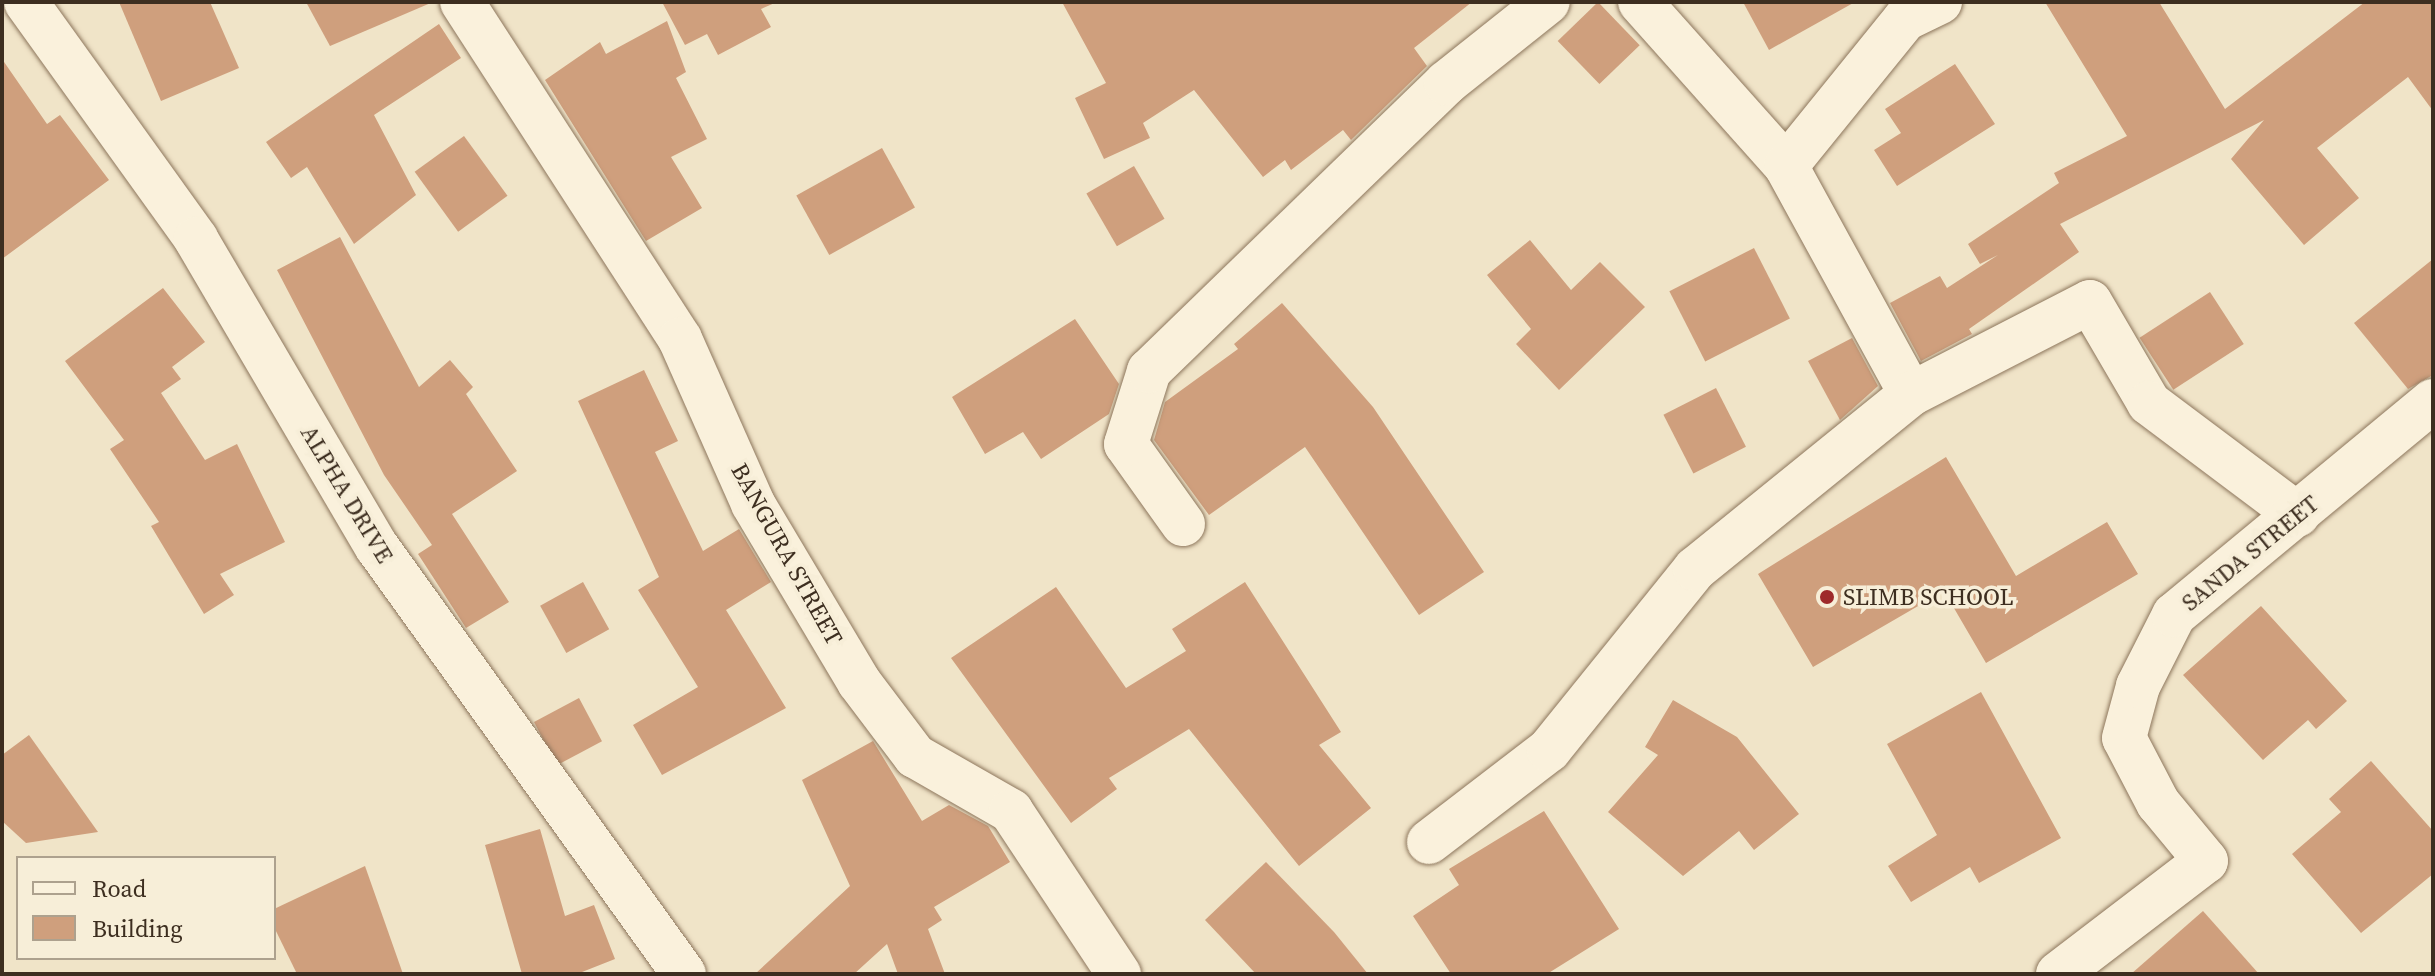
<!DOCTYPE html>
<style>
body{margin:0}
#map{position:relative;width:2435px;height:976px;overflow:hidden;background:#f0e4c8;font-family:"Source Serif 4",serif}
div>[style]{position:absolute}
.building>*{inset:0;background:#cf9f7d;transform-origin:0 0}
.roads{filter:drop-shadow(0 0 2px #8d765c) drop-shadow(0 0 2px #8d765c)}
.street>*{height:44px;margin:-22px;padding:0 22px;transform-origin:22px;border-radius:22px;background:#faf1dc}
.dots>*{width:22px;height:22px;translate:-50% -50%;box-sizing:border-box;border:4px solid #f7eed8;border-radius:50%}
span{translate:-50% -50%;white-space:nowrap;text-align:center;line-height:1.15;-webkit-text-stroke:7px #f7eed8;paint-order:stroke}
.street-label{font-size:24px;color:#3d2e20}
.poi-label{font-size:24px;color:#3d2e20}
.left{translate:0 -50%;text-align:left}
.frame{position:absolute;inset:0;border:4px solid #3d2e20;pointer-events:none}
.legend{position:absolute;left:16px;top:856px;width:260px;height:104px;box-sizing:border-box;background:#f7eed8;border:2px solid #ada18e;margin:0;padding:10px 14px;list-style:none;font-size:24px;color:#3d2e20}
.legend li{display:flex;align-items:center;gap:16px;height:40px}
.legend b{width:40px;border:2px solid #ada18e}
</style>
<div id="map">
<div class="building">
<i style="clip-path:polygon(119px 2px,210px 2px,239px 68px,161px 101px)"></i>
<i style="clip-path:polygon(306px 2px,433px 2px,330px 46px)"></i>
<i style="clip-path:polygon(662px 2px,777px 2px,761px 9px,771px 27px,718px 55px,707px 34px,685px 45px)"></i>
<i style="clip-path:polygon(1062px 2px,1472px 2px,1414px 48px,1427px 66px,1351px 140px,1343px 130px,1291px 170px,1285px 160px,1263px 177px,1194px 90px,1143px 123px,1150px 138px,1104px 159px,1075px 98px,1106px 83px)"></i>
<i style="left:1598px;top:2px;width:60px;height:56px;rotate:46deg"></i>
<i style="clip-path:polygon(1743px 2px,1855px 2px,1769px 50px)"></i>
<i style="clip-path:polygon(2045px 2px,2159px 2px,2225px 109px,2365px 2px,2433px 2px,2433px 111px,2408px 77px,2317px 148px,2359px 198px,2304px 245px,2231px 159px,2264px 120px,2060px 224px,2079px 252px,1969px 329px,1972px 334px,1921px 361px,1890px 303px,1940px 276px,1947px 288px,1998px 255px,1980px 264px,1968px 244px,2059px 183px,2054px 173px,2127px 136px)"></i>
<i style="clip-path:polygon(667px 21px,686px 72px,676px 78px,707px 139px,671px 157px,702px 208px,646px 241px,545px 80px,600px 42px,606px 54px)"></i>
<i style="clip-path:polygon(439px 24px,461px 58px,374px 115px,416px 195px,354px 244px,307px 167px,291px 178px,266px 142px)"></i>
<i style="clip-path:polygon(2px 59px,47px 124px,60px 115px,109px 180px,2px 259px)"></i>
<i style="clip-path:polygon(1955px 64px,1995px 124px,1897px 186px,1874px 150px,1901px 133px,1885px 109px)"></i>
<i style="left:464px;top:136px;width:74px;height:61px;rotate:54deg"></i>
<i style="left:882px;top:148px;width:68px;height:98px;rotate:61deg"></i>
<i style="left:1134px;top:166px;width:61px;height:55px;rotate:60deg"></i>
<i style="clip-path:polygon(340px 237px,419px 387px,450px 360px,473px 387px,466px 394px,517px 471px,452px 514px,509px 602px,466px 628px,418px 554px,432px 545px,384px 475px,277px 270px)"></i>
<i style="clip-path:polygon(1530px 240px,1571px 290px,1600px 262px,1645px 307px,1559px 390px,1516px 344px,1531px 329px,1487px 275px)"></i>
<i style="left:1754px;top:248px;width:79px;height:95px;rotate:63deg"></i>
<i style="clip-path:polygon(2433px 259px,2433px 375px,2408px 389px,2354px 323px)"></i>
<i style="clip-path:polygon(163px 288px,205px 342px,172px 367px,181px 379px,161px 393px,205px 460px,237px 444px,285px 542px,220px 574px,234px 595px,204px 614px,151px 526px,159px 522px,110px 449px,124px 440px,65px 361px)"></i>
<i style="left:2210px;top:292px;width:62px;height:84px;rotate:57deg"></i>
<i style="clip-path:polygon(1282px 303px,1373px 407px,1484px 572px,1419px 615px,1305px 447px,1209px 515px,1154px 440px,1165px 402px,1238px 349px,1234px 344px)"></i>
<i style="clip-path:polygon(1075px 319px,1119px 384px,1109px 414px,1041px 459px,1023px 432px,985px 454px,952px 397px)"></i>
<i style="clip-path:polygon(1852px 338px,1878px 386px,1840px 420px,1808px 361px)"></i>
<i style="clip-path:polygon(644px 370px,678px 441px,655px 452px,703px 551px,739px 529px,771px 582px,726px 610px,786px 708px,662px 775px,633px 725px,698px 687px,638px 590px,659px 577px,578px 401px)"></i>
<i style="left:1716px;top:388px;width:66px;height:59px;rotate:63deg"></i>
<i style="clip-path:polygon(1946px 457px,2016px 576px,2107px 522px,2138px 574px,1986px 663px,1944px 591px,1813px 667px,1758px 574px)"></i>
<i style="left:583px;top:582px;width:54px;height:49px;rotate:61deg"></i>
<i style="clip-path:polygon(1245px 582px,1341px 732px,1319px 745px,1371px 808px,1299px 866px,1189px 729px,1109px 778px,1117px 789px,1071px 823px,951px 658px,1056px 587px,1126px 688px,1186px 651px,1172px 629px)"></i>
<i style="clip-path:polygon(2261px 606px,2347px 701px,2316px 729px,2308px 720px,2263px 760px,2183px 675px)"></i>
<i style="clip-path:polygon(1981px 692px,2061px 838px,1979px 883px,1970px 867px,1911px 902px,1888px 866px,1937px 835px,1887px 744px)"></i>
<i style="left:579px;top:698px;width:49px;height:51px;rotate:62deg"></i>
<i style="clip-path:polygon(1673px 700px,1737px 737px,1799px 814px,1754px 850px,1739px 831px,1683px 876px,1608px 812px,1658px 755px,1645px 747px)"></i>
<i style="clip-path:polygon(29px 735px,98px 832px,26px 843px,2px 821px,2px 755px)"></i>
<i style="clip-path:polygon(873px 741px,922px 821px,949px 805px,988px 826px,1010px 862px,934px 907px,942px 920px,928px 929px,945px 974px,898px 974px,887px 944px,854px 974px,755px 974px,850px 886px,802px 780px)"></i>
<i style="clip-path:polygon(2371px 761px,2433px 831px,2433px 874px,2361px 933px,2292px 854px,2341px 812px,2329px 799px)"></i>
<i style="clip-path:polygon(1544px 811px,1619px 929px,1547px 974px,1451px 974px,1413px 916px,1459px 885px,1449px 869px)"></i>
<i style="clip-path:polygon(540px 829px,565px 916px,594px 905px,615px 959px,577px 974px,522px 974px,485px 845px)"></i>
<i style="clip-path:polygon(1266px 862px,1334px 932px,1368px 974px,1256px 974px,1205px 920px)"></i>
<i style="clip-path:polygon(365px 866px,403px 974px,297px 974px,274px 927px,274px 909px)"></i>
<i style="clip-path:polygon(2203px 911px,2259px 974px,2131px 974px)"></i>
</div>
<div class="roads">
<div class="street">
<i style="left:26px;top:2px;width:292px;rotate:54.3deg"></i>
<i style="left:196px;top:239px;width:357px;rotate:59.6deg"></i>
<i style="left:377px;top:547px;width:526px;rotate:54.29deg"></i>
<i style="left:462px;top:2px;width:401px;rotate:57.1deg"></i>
<i style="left:680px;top:339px;width:180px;rotate:66.1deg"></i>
<i style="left:753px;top:504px;width:207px;rotate:59.2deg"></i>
<i style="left:859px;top:682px;width:93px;rotate:52.9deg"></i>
<i style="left:915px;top:756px;width:111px;rotate:29.8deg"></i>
<i style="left:1011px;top:811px;width:196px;rotate:56.5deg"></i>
<i style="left:1640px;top:2px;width:220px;rotate:48.3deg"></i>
<i style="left:1786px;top:166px;width:260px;rotate:61.3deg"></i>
<i style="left:1786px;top:166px;width:189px;rotate:-51deg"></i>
<i style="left:1905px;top:19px;width:39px;rotate:-26deg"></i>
<i style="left:1183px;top:524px;width:98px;rotate:-125.5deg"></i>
<i style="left:1126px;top:444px;width:77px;rotate:-72.5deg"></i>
<i style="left:1149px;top:371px;width:414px;rotate:-44.1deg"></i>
<i style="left:1446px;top:83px;width:130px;rotate:-38.5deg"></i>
<i style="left:1429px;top:842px;width:151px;rotate:-37.5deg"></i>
<i style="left:1549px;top:750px;width:233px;rotate:-51.1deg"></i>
<i style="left:1695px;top:569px;width:278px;rotate:-39deg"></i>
<i style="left:1911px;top:394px;width:201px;rotate:-27.2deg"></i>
<i style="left:2090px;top:302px;width:117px;rotate:59.7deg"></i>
<i style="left:2149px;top:403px;width:186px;rotate:36.9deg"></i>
<i style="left:2058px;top:974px;width:186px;rotate:-37.4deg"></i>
<i style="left:2206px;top:861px;width:75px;rotate:-129.6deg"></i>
<i style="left:2158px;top:803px;width:73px;rotate:-117.6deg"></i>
<i style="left:2124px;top:738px;width:54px;rotate:-74.9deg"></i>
<i style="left:2138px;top:686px;width:80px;rotate:-63.1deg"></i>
<i style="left:2174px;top:615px;width:336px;rotate:-39.6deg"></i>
</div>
</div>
<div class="dots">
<i style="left:1827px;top:597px;background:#9e2a2b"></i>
</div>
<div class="street-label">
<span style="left:347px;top:494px;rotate:59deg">ALPHA DRIVE</span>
<span style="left:2250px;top:553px;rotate:-39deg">SANDA STREET</span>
<span style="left:787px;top:554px;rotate:61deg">BANGURA STREET</span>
</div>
<div class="poi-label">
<span class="left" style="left:1843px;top:597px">SLIMB SCHOOL</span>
</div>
<div class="frame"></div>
<ul class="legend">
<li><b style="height:10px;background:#faf1dc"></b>Road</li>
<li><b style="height:22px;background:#cf9f7d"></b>Building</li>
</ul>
</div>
